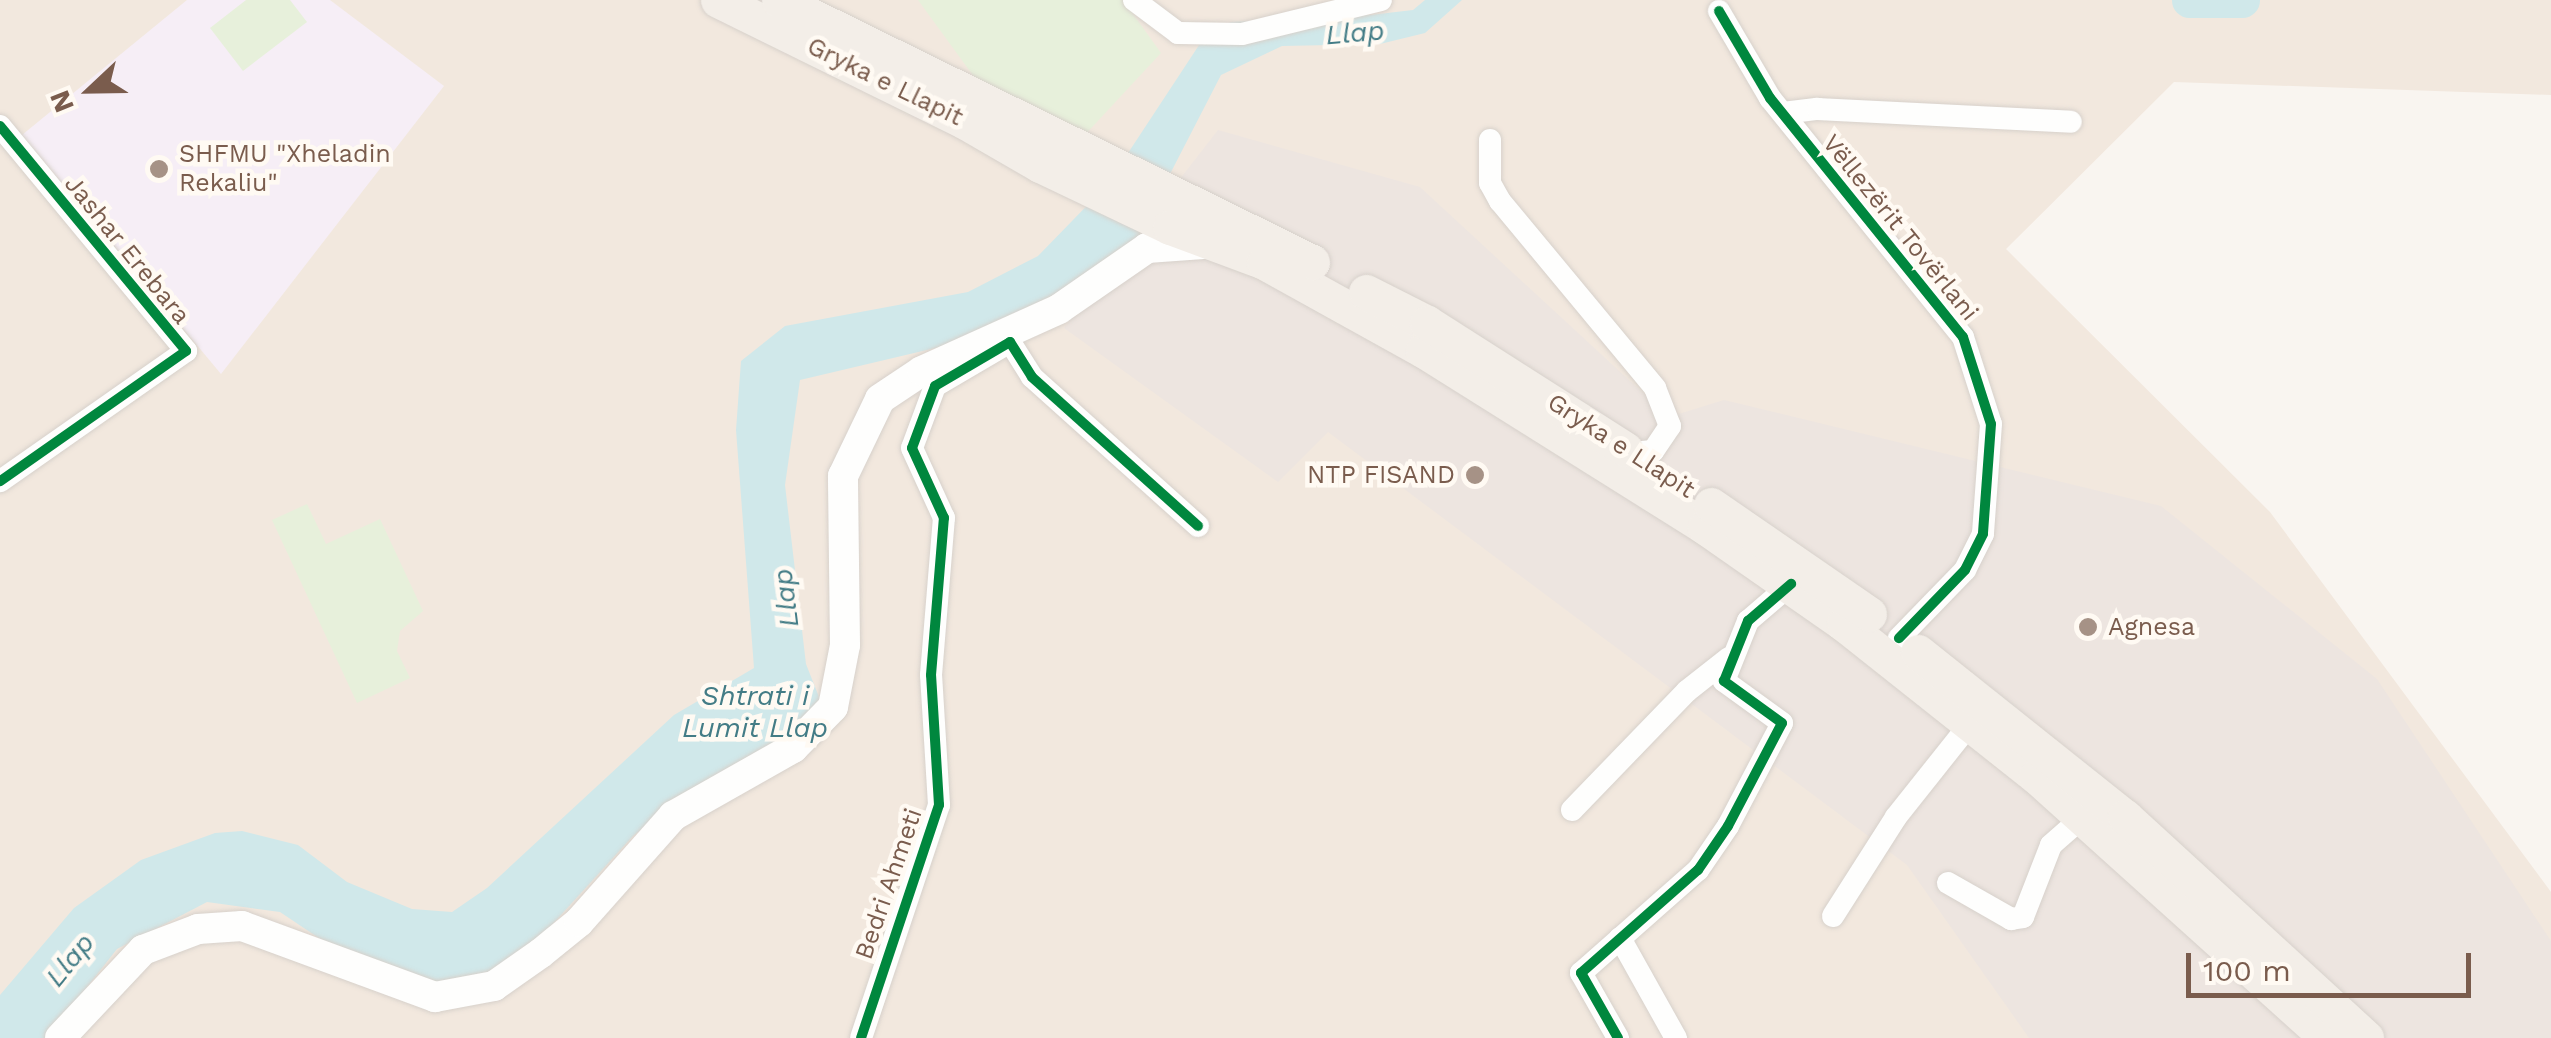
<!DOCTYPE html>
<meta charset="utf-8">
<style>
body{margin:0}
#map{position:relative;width:2551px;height:1038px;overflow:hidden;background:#f9f5f0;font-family:"Work Sans",sans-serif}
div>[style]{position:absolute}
.residential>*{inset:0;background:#f2e8de}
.industrial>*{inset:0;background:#ede5e0}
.education>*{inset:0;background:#f6eef6}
.green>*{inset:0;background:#e7f0db}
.water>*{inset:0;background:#d0e8ea}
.river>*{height:35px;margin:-17.5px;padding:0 17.5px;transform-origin:17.5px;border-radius:17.5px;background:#d0e8ea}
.roads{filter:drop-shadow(0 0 2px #d7d1cb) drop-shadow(0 0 2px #d7d1cb)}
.minor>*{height:22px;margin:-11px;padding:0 11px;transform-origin:11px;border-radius:11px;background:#fefefd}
.secondary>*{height:30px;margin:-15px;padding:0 15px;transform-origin:15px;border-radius:15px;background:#fefefd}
.primary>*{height:35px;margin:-17.5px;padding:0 17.5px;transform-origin:17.5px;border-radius:17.5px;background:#f3eee8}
.cycleway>*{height:10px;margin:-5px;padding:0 5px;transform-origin:5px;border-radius:5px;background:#00873e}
.dots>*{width:28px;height:28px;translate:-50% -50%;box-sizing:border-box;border:5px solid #fffaf3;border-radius:50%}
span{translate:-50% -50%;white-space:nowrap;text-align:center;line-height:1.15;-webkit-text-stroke:9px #fffaf3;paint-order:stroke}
.street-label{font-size:25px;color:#7a5c4d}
.poi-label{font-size:25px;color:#7a5c4d}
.left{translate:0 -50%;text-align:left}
.right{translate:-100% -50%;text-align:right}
.water-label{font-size:28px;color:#437c86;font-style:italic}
.north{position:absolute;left:40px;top:40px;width:100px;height:100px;-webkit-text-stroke:8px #fffaf3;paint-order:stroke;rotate:248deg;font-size:28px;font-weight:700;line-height:40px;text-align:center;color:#7a5c4d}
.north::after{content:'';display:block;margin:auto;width:35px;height:45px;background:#7a5c4d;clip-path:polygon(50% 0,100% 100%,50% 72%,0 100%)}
.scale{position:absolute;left:2186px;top:953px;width:285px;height:45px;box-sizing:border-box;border:5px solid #7a5c4d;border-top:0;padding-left:12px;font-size:30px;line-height:35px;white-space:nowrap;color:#7a5c4d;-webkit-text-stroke:8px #fffaf3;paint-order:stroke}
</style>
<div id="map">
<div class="residential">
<i style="clip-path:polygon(0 0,2551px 0,2551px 95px,2174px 82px,2006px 249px,2270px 512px,2551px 892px,2551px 1038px,0 1038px)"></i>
</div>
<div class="industrial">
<i style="clip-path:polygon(1218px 130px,1420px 187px,1669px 417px,1724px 400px,2161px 506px,2377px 679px,2551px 941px,2551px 1038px,2029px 1038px,1907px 865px,1328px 432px,1278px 482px,1064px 328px)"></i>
</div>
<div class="education">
<i style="clip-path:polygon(187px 0,330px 0,444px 86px,221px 374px,22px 135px)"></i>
</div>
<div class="green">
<i style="clip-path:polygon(246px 0,290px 0,307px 22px,243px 71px,210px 28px)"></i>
<i style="clip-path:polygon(918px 0,1123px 0,1161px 53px,1082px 138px,988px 96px)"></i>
<i style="clip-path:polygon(307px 504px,326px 544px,380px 519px,423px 611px,400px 631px,397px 651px,410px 678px,357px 703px,272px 520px)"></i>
</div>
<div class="water">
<i style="clip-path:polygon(1425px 0,1462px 0,1425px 33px,1380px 44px,1282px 46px,1221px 75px,1170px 174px,1151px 230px,1003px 332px,800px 380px,785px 485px,806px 664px,821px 702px,776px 746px,695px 787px,633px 836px,530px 949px,475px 981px,436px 984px,350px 959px,280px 912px,207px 902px,117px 949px,47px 1038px,0 1038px,0 995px,74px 908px,141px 860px,215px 833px,242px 831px,298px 845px,347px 882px,412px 909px,452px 912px,487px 888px,674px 715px,754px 668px,736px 430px,741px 361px,785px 326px,968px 292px,1038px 256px,1107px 185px,1205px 36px,1231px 22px,1370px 15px,1413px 10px)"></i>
</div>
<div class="river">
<i style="left:2189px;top:0;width:53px"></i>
</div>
<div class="roads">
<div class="minor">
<i style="left:1134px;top:0;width:55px;rotate:36.9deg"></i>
<i style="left:1178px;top:33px;width:64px;rotate:0.9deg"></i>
<i style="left:1242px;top:34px;width:143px;rotate:-13.7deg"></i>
<i style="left:1719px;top:11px;width:101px;rotate:59.6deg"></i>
<i style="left:1770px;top:98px;width:307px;rotate:51.1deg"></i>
<i style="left:1963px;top:337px;width:91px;rotate:72.2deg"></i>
<i style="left:1991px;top:424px;width:110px;rotate:94.2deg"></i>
<i style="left:1983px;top:534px;width:40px;rotate:116.6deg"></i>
<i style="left:1965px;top:570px;width:95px;rotate:134.1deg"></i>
<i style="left:1783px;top:113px;width:35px;rotate:-7deg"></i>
<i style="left:1818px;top:109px;width:253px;rotate:2.9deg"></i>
<i style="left:0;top:126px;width:292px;rotate:50.4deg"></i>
<i style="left:186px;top:351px;width:227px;rotate:145deg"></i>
<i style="left:1490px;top:140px;width:43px;rotate:90deg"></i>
<i style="left:1490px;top:183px;width:21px;rotate:61deg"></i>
<i style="left:1500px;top:201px;width:243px;rotate:50.3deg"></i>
<i style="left:1655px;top:388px;width:41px;rotate:68.5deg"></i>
<i style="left:1670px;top:426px;width:30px;rotate:124deg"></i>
<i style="left:1653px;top:451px;width:22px;rotate:175deg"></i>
<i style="left:1572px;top:810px;width:165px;rotate:-46deg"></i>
<i style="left:1687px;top:691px;width:53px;rotate:-38.2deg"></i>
<i style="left:1948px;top:883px;width:73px;rotate:29.7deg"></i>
<i style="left:2011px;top:919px;width:12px;rotate:-9deg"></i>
<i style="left:2023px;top:917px;width:77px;rotate:-68.7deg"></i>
<i style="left:2051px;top:845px;width:44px;rotate:-41.3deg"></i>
<i style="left:1833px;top:916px;width:117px;rotate:-57.5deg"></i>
<i style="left:1896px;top:817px;width:119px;rotate:-51.5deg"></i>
<i style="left:1620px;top:938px;width:115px;rotate:60.8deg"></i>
<i style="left:861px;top:1038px;width:246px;rotate:-71.5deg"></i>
<i style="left:939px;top:805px;width:130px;rotate:-93.5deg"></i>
<i style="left:931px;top:675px;width:158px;rotate:-85.3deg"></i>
<i style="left:944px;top:518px;width:77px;rotate:-114.6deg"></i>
<i style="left:912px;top:448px;width:66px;rotate:-69.6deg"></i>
<i style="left:935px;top:386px;width:87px;rotate:-30.4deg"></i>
<i style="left:1010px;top:342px;width:41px;rotate:57.8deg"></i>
<i style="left:1032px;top:377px;width:223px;rotate:41.9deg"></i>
<i style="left:1618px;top:1038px;width:75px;rotate:-119.6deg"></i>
<i style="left:1581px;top:973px;width:156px;rotate:-41.4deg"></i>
<i style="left:1698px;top:870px;width:53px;rotate:-55.7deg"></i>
<i style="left:1728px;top:826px;width:116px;rotate:-62.3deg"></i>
<i style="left:1782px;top:723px;width:72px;rotate:-144.1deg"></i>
<i style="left:1724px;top:681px;width:65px;rotate:-68.2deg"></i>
<i style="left:1748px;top:621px;width:57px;rotate:-40.7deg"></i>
</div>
<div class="secondary">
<i style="left:60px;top:1038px;width:121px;rotate:-46.7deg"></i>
<i style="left:143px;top:950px;width:59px;rotate:-20.9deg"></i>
<i style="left:198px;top:929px;width:44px;rotate:-3.9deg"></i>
<i style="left:242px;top:926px;width:206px;rotate:20.2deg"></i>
<i style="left:435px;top:997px;width:60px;rotate:-10.6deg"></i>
<i style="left:494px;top:986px;width:57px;rotate:-35.1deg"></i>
<i style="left:541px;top:953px;width:49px;rotate:-39.2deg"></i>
<i style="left:579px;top:922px;width:142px;rotate:-48.4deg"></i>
<i style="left:673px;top:816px;width:138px;rotate:-29.5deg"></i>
<i style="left:793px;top:748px;width:57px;rotate:-45.7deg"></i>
<i style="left:833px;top:707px;width:63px;rotate:-79deg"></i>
<i style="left:845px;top:645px;width:169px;rotate:-90.7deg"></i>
<i style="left:843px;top:476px;width:85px;rotate:-64.3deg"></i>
<i style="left:880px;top:399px;width:50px;rotate:-33.7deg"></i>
<i style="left:922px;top:371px;width:150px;rotate:-24.3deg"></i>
<i style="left:1059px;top:309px;width:107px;rotate:-34.7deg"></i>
<i style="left:1147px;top:248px;width:56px;rotate:-4.1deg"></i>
</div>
<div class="primary">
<i style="left:718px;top:0;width:274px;rotate:26.2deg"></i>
<i style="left:964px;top:121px;width:88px;rotate:30.1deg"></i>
<i style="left:1040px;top:165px;width:144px;rotate:25.5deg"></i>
<i style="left:1170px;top:227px;width:100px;rotate:20.4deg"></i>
<i style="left:1264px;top:262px;width:182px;rotate:29deg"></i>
<i style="left:1423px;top:350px;width:333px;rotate:32.1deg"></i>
<i style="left:1705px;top:527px;width:169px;rotate:34.9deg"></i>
<i style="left:1844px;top:624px;width:245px;rotate:38.4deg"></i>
<i style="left:2036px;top:776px;width:392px;rotate:42deg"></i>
<i style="left:779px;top:0;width:594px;rotate:26.18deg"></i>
<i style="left:1366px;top:292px;width:68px;rotate:26.9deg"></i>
<i style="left:1427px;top:323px;width:235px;rotate:32.5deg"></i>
<i style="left:1711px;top:505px;width:192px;rotate:34.6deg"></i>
<i style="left:1918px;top:652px;width:265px;rotate:38.6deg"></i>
<i style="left:2125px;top:817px;width:327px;rotate:42.5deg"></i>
</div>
</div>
<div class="cycleway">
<i style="left:1719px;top:11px;width:101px;rotate:59.6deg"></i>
<i style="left:1770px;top:98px;width:307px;rotate:51.1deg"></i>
<i style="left:1963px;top:337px;width:91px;rotate:72.2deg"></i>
<i style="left:1991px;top:424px;width:110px;rotate:94.2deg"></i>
<i style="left:1983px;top:534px;width:40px;rotate:116.6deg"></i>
<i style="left:1965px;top:570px;width:95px;rotate:134.1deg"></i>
<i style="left:0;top:126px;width:292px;rotate:50.4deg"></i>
<i style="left:186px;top:351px;width:227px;rotate:145deg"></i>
<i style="left:861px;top:1038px;width:246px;rotate:-71.5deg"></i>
<i style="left:939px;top:805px;width:130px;rotate:-93.5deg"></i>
<i style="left:931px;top:675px;width:158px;rotate:-85.3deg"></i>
<i style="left:944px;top:518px;width:77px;rotate:-114.6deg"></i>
<i style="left:912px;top:448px;width:66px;rotate:-69.6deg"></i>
<i style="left:935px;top:386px;width:87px;rotate:-30.4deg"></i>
<i style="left:1010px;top:342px;width:41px;rotate:57.8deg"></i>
<i style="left:1032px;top:377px;width:223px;rotate:41.9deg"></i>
<i style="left:1618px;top:1038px;width:75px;rotate:-119.6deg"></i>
<i style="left:1581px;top:973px;width:156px;rotate:-41.4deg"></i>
<i style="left:1698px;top:870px;width:53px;rotate:-55.7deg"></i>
<i style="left:1728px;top:826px;width:116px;rotate:-62.3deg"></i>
<i style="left:1782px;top:723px;width:72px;rotate:-144.1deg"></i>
<i style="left:1724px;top:681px;width:65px;rotate:-68.2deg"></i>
<i style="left:1748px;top:621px;width:57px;rotate:-40.7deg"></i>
</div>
<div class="dots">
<i style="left:159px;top:169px;background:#a69286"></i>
<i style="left:1475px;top:475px;background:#a69286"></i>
<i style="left:2088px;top:627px;background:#a69286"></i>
</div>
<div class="street-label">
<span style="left:885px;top:82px;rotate:26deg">Gryka e Llapit</span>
<span style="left:1900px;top:228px;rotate:51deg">Vëllezërit Tovërlani</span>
<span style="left:127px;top:250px;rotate:51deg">Jashar Erebara</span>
<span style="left:1621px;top:446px;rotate:33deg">Gryka e Llapit</span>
<span style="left:889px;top:884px;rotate:-71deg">Bedri Ahmeti</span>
</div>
<div class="poi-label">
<span class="left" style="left:179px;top:169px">SHFMU "Xheladin<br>Rekaliu"</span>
<span class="right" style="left:1455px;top:475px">NTP FISAND</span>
<span class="left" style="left:2108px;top:627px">Agnesa</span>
</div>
<div class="water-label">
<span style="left:1355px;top:33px;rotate:-5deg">Llap</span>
<span style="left:786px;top:598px;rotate:-97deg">Llap</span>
<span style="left:755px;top:712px">Shtrati i<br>Lumit Llap</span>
<span style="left:70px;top:960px;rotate:-51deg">Llap</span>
</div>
<div class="north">N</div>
<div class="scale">100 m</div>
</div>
